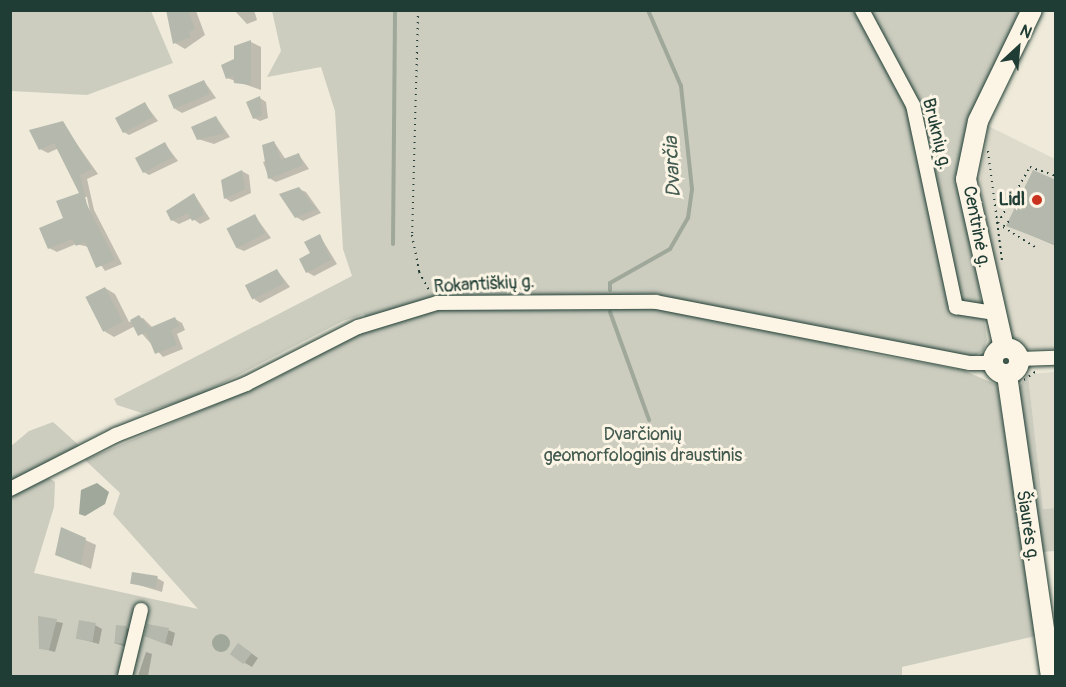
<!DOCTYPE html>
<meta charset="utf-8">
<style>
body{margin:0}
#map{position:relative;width:1066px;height:687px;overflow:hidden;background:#efeada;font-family:Pangolin,sans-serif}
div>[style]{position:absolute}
.built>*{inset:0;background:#dedbcc}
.green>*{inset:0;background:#cccdbf}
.water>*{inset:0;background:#9fa89a}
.round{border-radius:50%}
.shadow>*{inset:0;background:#0003}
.stream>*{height:4px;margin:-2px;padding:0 2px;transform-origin:2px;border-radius:2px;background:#9fa89a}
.building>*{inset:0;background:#b5b9ad;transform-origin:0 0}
.path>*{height:2px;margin-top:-1px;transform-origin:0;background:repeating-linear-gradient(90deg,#1f3d34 0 1.5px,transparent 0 6px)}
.roads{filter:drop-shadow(0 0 2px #1f3d34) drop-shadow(0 0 2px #1f3d34)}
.minor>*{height:14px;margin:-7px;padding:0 7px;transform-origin:7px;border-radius:7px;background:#fcf5e5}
.secondary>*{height:20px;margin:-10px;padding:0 10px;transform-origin:10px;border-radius:10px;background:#fcf5e5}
.secondary>.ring{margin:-10px;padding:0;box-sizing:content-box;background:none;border:20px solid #fcf5e5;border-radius:50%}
.dots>*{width:16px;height:16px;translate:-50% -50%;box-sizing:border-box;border:3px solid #fcf5e5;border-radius:50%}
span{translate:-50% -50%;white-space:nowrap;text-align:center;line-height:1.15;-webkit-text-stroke:6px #fcf5e5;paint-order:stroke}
.street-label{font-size:18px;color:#1f3d34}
.poi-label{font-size:18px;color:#1f3d34;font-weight:700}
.right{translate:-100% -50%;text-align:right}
.park-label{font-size:18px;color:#425a50}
.water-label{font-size:20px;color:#455d53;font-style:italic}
.frame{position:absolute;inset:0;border:12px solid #1f3d34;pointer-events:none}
.north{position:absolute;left:988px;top:18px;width:60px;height:60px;-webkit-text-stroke:4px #fcf5e5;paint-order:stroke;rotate:26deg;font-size:16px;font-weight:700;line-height:24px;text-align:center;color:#1f3d34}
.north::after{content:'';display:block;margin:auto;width:21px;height:27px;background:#1f3d34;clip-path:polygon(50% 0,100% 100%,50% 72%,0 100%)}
</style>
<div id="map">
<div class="built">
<i style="clip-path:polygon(988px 126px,1055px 159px,1055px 349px,1023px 349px,1008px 340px,980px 186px)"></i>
<i style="clip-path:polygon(1055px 372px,1055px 508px,1043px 509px,1028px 374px)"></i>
</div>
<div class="green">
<i style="clip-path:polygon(10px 11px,151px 11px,173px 63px,87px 95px,11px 91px)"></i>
<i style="clip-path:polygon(272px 11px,1025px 11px,972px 114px,960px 161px,987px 340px,983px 351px,974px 356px,950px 355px,842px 334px,849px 350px,963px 370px,997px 385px,1040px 635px,902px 667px,902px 676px,12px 676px,10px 496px,49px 478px,55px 482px,54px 507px,34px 573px,198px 609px,113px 514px,120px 493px,85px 460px,270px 381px,369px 328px,364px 314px,343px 321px,194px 398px,142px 413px,117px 405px,114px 399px,352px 276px,343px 249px,335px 111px,321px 67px,267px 77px,281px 51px)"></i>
<i style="clip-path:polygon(1028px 374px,1043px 509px,1055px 508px,1055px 551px,1042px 552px,1015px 394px)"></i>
<i style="clip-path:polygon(53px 422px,82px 448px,11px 484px,10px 447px,29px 431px)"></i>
</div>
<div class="water">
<i style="clip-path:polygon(97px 483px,109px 492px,105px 504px,85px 516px,79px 514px,81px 490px)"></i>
<i class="round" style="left:212px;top:634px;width:18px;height:18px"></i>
</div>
<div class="shadow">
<i style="clip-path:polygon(170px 10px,196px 11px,205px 35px,185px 49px,175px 43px)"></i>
<i style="clip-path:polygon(234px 10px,254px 10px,257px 20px,247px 24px)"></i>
<i style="clip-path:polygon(251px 42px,261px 47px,261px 90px,227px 78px)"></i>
<i style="clip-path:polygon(204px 81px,216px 98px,182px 113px,175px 109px)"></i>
<i style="clip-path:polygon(260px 98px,266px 102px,268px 118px,260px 121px,254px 118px)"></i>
<i style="clip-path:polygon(145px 104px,158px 121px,129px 135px,122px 131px)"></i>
<i style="clip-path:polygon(216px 117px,230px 137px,214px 144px,198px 139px)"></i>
<i style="clip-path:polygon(evenodd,62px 123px,98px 174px,87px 179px,94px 210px,122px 264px,105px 271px,89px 247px,76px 244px,57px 252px,49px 248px,81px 194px,59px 148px,48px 153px,40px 149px,62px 123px,84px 197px,87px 197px,90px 212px,84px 197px)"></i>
<i style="clip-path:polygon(274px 142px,286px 160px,299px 155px,309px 169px,276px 182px,269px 178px,263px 162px,269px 160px)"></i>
<i style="clip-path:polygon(165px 144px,178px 161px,149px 175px,142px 171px)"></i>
<i style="clip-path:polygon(242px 171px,249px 175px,251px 193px,231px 202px,225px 198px,222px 181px)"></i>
<i style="clip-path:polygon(1056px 182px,1056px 246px,1011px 227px)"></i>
<i style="clip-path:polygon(299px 189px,306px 192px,321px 213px,303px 221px,296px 217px)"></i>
<i style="clip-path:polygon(194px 194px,210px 219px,200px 224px,192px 218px,179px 224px,172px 220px)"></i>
<i style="clip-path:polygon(255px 216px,271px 238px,244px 251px,237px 248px)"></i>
<i style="clip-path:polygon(320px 236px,337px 264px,314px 276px,307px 272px)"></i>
<i style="clip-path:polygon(277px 270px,290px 287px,260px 303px,254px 299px)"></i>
<i style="clip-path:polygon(105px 288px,115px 294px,129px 322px,143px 318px,153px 328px,175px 319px,182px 323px,185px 330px,177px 334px,183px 349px,163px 357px,135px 326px,114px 337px,104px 331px)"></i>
<i style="clip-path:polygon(62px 529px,96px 545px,91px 569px,57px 554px)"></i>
<i style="clip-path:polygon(157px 578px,164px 582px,162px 592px,132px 583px)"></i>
<i style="clip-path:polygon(39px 618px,63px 623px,55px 652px,40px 648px)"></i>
<i style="clip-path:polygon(95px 625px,102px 629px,99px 644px,77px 638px)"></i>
<i style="clip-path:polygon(126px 628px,133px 631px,130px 648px,114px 643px)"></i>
<i style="clip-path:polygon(168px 630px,175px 633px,172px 646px,146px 636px)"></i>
<i style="clip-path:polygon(245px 649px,258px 658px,252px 667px,245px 663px)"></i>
<i style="clip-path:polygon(146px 652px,152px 654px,148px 676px,138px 676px)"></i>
</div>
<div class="stream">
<i style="left:393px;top:244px;width:234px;rotate:-89.5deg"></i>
<i style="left:610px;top:290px;width:7px;rotate:-90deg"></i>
<i style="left:610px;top:283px;width:69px;rotate:-29.5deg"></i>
<i style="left:670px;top:249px;width:36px;rotate:-60deg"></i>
<i style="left:688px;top:218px;width:29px;rotate:-82deg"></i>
<i style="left:692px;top:189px;width:104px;rotate:-96.1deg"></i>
<i style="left:681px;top:86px;width:83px;rotate:-113.5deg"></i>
<i style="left:610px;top:312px;width:115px;rotate:70.1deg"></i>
</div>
<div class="building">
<i style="clip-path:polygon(166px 10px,188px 10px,195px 29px,189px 32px,191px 37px,173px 44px)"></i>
<i style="clip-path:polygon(251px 40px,251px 85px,234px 83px,233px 76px,226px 79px,221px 65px,234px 59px,234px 46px)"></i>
<i style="left:204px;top:80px;width:15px;height:39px;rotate:67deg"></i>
<i style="clip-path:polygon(260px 96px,262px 115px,253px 119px,246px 102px)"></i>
<i style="left:145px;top:102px;width:17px;height:34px;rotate:62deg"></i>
<i style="clip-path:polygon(216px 116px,224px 133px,197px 140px,191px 127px)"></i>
<i style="clip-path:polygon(63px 121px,92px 169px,80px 175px,87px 205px,115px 260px,96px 268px,85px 242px,76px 246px,72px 239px,48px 249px,39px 228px,63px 218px,56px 201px,79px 193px,54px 143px,39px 150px,29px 130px)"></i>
<i style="clip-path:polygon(274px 141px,281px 160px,299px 153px,303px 165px,268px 179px,262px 145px)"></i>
<i style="left:165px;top:142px;width:17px;height:34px;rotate:62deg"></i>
<i style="clip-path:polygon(242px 170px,245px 189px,224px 199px,221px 180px)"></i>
<i style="clip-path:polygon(1033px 170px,1056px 180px,1056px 245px,1006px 226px)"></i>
<i style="clip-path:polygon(299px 187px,316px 209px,295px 218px,279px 194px)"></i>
<i style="clip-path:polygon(194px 193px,204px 215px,192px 221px,188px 213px,171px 221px,166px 211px)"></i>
<i style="left:255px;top:214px;width:22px;height:32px;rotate:63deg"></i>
<i style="clip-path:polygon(320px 234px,331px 260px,306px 273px,299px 259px,310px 253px,304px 242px)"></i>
<i style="left:277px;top:269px;width:16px;height:36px;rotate:63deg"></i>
<i style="left:105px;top:287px;width:39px;height:22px;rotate:63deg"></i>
<i style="clip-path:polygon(139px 315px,149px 328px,175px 317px,179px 326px,171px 330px,177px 345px,155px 354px,146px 332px,138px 336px,130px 320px)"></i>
<i style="clip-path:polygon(61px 527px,86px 538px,81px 565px,55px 555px)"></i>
<i style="left:132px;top:572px;width:26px;height:12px;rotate:9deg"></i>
<i style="clip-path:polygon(38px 616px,57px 619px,49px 650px,39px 649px)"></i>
<i style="left:79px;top:620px;width:17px;height:19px;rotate:10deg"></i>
<i style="clip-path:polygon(147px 624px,169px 628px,165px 644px,144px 636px)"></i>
<i style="left:116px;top:625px;width:11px;height:18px;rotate:5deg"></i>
<i style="left:238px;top:643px;width:17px;height:14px;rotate:36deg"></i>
</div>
<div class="path">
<i style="left:418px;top:10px;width:225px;rotate:91.5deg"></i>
<i style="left:412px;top:235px;width:38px;rotate:79deg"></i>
<i style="left:419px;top:272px;width:23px;rotate:61deg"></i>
<i style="left:988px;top:151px;width:111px;rotate:82.7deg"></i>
<i style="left:1009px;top:221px;width:8px;rotate:135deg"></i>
<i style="left:1003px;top:227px;width:39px;rotate:32deg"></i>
<i style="left:998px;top:223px;width:64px;rotate:-60.3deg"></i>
<i style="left:1030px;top:167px;width:28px;rotate:19deg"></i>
<i style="left:1024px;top:380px;width:14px;rotate:-36deg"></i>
</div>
<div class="roads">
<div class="minor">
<i style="left:862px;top:10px;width:108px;rotate:61.8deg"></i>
<i style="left:913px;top:105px;width:207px;rotate:78deg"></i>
<i style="left:956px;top:307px;width:38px;rotate:9deg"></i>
<i style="left:1019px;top:359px;width:37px;rotate:-2deg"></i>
<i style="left:10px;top:489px;width:119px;rotate:-27deg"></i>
<i style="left:116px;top:435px;width:140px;rotate:-21.4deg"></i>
<i style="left:246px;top:384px;width:126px;rotate:-27deg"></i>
<i style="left:358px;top:327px;width:83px;rotate:-16.9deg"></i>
<i style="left:437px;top:303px;width:219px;rotate:-0.3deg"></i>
<i style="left:656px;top:302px;width:320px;rotate:11deg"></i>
<i style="left:970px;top:363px;width:22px"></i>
<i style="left:125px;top:676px;width:68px;rotate:-76.4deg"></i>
</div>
<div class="secondary">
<i class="ring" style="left:993px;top:348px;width:6px;height:6px"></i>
<i style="left:1004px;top:348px;width:173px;rotate:-102.7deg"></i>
<i style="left:966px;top:179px;width:59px;rotate:-78.3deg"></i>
<i style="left:978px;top:121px;width:123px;rotate:-64.1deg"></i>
<i style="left:1007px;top:375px;width:304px;rotate:81.7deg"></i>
</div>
</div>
<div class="dots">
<i style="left:1037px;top:200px;background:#c8321e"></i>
</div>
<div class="street-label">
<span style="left:936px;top:134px;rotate:76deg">Bruknių g.</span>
<span style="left:976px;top:227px;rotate:79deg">Centrinė g.</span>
<span style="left:484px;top:285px;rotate:-3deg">Rokantiškių g.</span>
<span style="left:1027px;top:526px;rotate:81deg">Šiaurės g.</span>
</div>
<div class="poi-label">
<span class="right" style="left:1025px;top:200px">Lidl</span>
</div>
<div class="park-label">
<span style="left:643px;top:446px">Dvarčionių<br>geomorfologinis draustinis</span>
</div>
<div class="water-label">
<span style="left:672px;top:167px;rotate:-93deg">Dvarčia</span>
</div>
<div class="frame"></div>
<div class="north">N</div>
</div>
